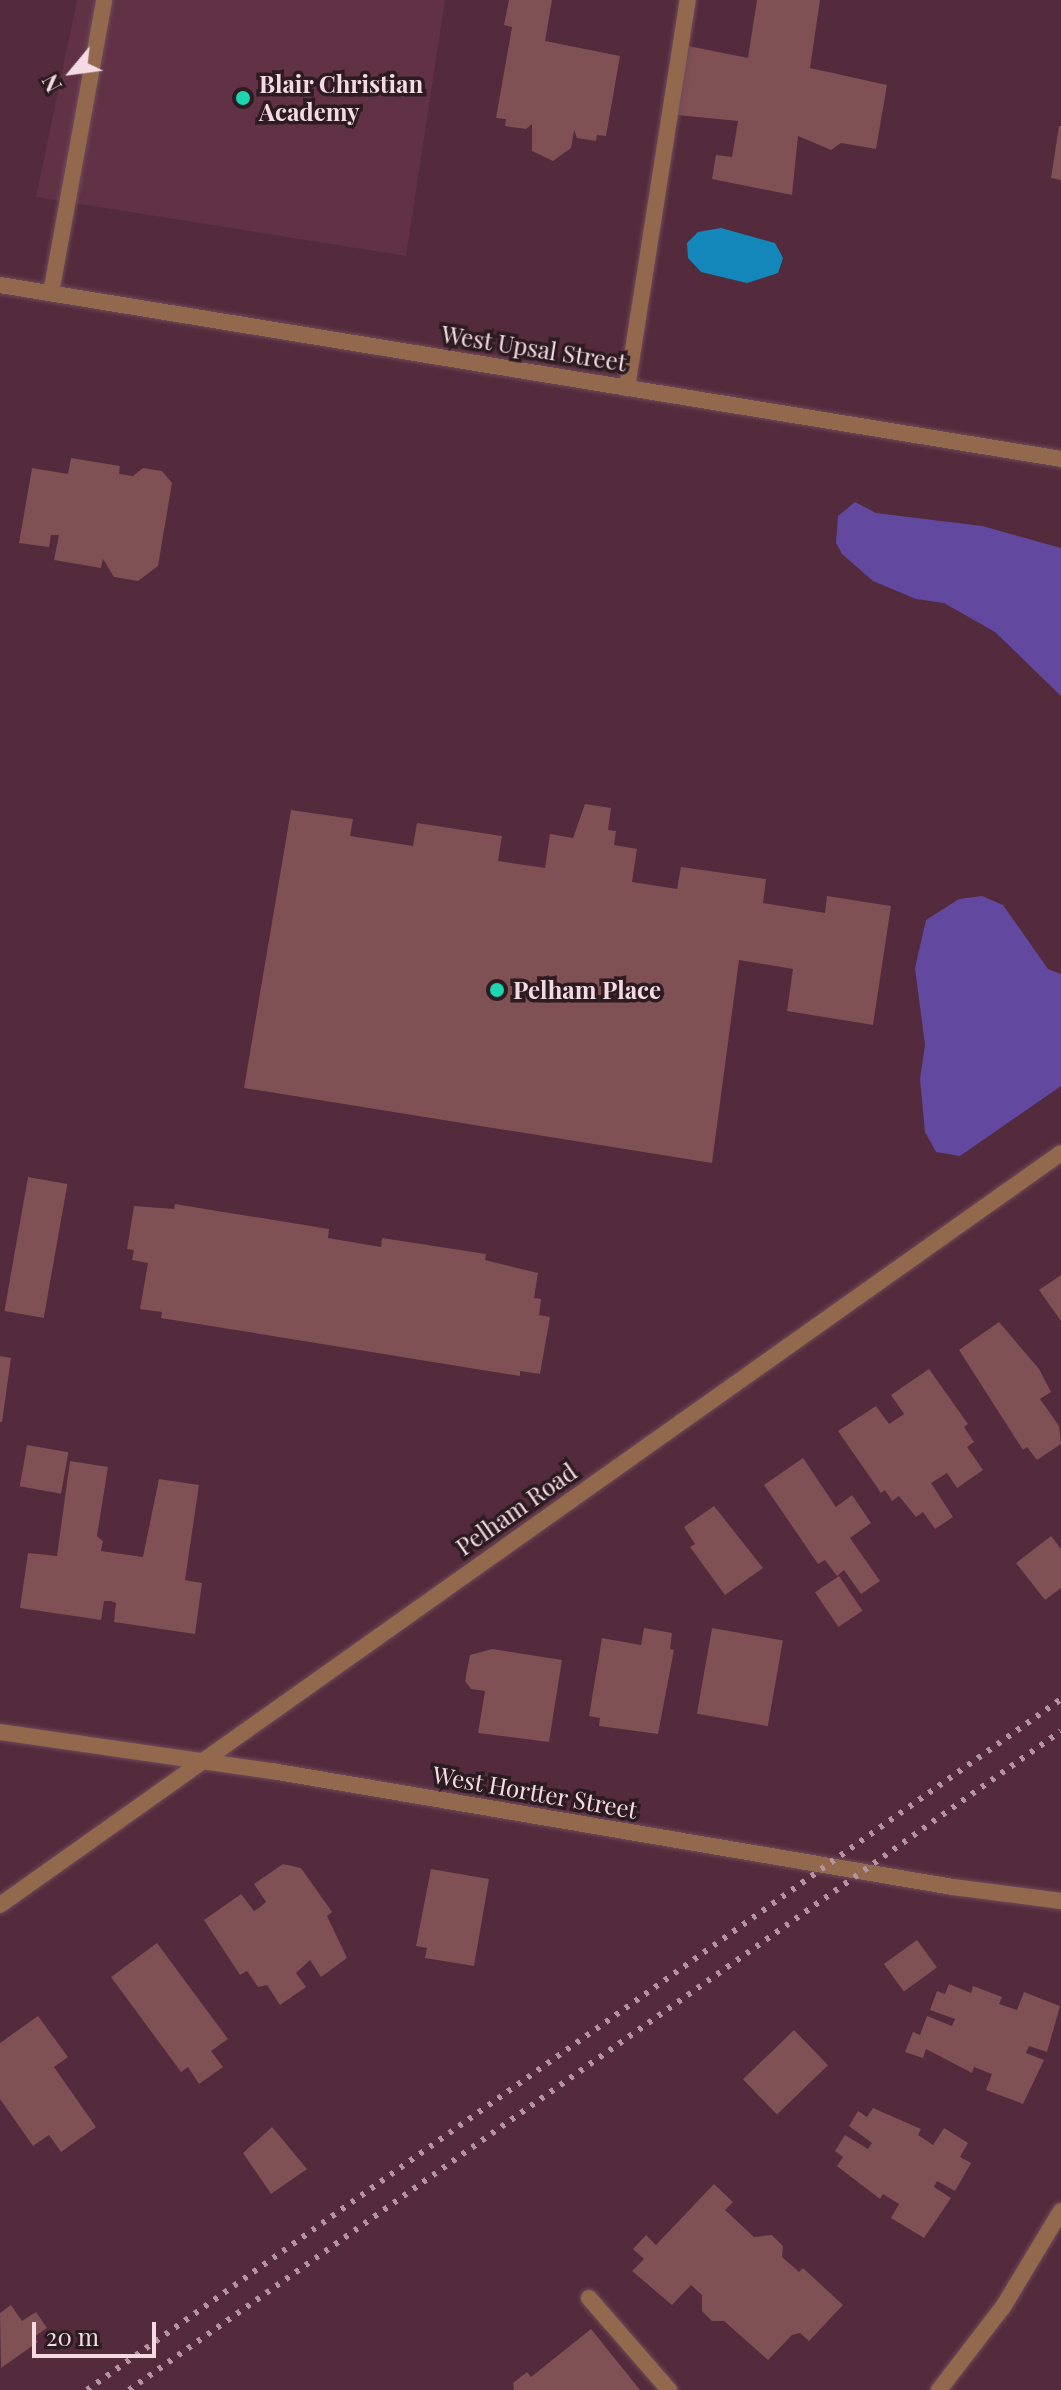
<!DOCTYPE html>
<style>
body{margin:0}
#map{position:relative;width:1061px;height:2390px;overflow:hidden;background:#532b3c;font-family:"Playfair Display",serif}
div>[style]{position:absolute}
.built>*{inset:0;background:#613246}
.green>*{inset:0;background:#62489e}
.water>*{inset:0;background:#1488ba}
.building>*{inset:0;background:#7f5054;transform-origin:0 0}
.roads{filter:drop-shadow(0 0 2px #704a5a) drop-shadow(0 0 2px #704a5a)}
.lane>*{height:16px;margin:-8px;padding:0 8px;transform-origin:8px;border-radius:8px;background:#93694d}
.street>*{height:16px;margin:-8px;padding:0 8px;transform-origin:8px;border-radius:8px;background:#93694d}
.rail>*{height:6px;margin-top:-3px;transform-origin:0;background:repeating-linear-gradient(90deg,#b594a1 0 4px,transparent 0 12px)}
.dots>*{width:22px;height:22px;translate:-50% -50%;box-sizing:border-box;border:4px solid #2d1b22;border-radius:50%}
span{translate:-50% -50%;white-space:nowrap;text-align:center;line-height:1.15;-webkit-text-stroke:7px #2d1b22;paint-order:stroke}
.poi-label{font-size:24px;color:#f5dae3;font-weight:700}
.left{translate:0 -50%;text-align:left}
.street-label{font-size:24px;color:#f5dae3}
.north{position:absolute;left:32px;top:32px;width:80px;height:80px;-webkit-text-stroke:6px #2d1b22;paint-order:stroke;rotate:241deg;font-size:22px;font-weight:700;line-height:32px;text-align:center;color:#f5dae3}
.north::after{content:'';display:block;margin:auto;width:28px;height:36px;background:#f5dae3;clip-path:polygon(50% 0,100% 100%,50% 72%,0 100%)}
.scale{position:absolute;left:32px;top:2322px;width:124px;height:36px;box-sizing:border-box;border:4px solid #f5dae3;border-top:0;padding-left:10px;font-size:24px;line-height:28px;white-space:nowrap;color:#f5dae3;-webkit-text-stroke:6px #2d1b22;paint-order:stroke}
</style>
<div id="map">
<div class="built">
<i style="clip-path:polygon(77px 0,445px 0,406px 256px,36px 197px)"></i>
</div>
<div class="green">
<i style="clip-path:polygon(855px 502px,876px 513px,982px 526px,1061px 548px,1061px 696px,995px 632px,944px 603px,916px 599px,873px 581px,842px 554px,836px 543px,838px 516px)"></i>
<i style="clip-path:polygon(982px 896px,1003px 905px,1048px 969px,1061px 974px,1061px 1086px,960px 1156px,936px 1152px,925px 1132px,920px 1079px,925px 1045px,915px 968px,926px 920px,959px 899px)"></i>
</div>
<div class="water">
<i style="clip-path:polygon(721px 228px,775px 243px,783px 258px,778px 273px,747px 283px,701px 272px,688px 258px,687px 243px,698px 232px)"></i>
</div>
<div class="building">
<i style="clip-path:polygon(509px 0,552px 0,545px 41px,620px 56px,606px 136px,597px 135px,596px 141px,577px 138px,574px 130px,571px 148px,553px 161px,532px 151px,532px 124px,526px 129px,505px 126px,506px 119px,496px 118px,512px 27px,504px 25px)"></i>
<i style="clip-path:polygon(757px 0,820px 0,810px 68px,887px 85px,876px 149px,841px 143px,831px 150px,798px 136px,792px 195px,712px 179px,716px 155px,732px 157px,738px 121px,677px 115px,688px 46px,748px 58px)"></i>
<i style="clip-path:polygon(1059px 126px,1061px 126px,1061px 180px,1051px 178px)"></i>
<i style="clip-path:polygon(71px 458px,120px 466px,119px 474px,133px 476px,143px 468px,162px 471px,172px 483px,158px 566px,138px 581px,114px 577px,103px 559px,101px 568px,54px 560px,59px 535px,51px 535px,49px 547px,19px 543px,32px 468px,68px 474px)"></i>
<i style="clip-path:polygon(585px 804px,611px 808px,608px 830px,616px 831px,614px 845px,637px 849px,632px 882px,677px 889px,681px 867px,766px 879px,763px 903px,825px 913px,827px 896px,891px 906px,873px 1025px,787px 1011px,793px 969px,739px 960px,712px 1163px,244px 1088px,291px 810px,353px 819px,350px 836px,413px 846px,417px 823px,502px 836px,498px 861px,545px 868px,550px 834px,573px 838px)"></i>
<i style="left:28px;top:1177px;width:40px;height:136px;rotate:10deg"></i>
<i style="clip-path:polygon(175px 1204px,329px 1229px,328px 1238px,381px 1247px,382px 1238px,486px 1254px,485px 1260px,538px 1273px,534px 1298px,541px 1299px,539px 1315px,550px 1317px,540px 1374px,520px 1371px,520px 1376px,161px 1318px,162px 1312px,140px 1309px,148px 1263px,132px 1260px,134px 1250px,127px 1249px,134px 1206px,174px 1209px)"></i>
<i style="clip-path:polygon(1061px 1275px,1061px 1321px,1039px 1290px)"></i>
<i style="clip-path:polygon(999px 1322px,1039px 1369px,1051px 1392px,1040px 1399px,1059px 1426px,1061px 1444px,1037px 1460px,1027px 1447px,1023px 1450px,959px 1350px)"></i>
<i style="clip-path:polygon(0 1356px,11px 1358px,2px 1422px,0 1422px)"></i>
<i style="clip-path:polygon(929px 1369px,968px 1424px,964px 1427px,974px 1442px,967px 1447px,983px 1470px,957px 1488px,947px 1473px,931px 1483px,953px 1517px,935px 1529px,923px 1512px,916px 1517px,899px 1496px,892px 1501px,885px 1490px,881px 1493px,838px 1431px,876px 1406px,889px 1424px,904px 1414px,891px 1395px)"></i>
<i style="left:27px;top:1445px;width:42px;height:42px;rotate:10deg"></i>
<i style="clip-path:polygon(803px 1458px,836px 1507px,852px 1495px,871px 1523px,850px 1538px,880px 1581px,861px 1594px,844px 1570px,837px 1576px,825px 1560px,818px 1564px,764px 1485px)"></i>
<i style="clip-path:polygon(70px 1461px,108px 1467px,97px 1536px,103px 1541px,101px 1551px,143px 1557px,159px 1479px,199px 1485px,185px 1580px,202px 1583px,195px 1634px,114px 1622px,116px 1603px,111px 1601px,104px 1601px,101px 1620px,20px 1608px,28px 1553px,57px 1556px)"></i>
<i style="clip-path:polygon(714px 1506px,763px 1568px,725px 1595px,690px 1547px,695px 1544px,684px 1527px)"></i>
<i style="clip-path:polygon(1051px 1536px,1061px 1549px,1061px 1588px,1045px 1600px,1016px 1563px)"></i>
<i style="left:839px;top:1576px;width:42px;height:29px;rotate:56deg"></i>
<i style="clip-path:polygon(644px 1628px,672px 1633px,670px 1649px,674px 1650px,658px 1734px,599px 1726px,600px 1718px,589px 1716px,602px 1638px,641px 1645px)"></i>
<i style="left:712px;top:1628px;width:72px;height:87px;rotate:10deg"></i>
<i style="clip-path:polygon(492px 1649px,562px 1660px,549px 1742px,478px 1733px,485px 1691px,471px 1689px,465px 1681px,470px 1655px)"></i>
<i style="clip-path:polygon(283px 1864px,301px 1868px,332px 1912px,327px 1916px,347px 1958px,321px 1977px,310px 1960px,296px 1973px,306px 1987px,280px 2005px,267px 1985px,258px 1987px,247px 1971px,240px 1975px,204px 1920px,241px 1894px,254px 1911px,260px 1907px,266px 1902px,254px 1884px)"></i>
<i style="clip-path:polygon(431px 1869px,489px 1879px,474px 1966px,425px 1958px,427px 1948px,416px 1946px)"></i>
<i style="left:917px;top:1940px;width:34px;height:41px;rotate:54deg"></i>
<i style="clip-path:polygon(157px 1943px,228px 2039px,211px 2051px,223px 2067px,199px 2084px,188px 2067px,181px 2072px,111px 1977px)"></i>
<i style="clip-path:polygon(949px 1984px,971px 1993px,973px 1986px,1002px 1997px,999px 2004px,1017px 2010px,1024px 1992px,1060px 2006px,1047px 2052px,1029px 2046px,1026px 2053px,1044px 2060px,1023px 2104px,986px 2090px,992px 2074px,974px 2067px,972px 2073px,926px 2049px,923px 2058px,905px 2052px,913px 2032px,920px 2035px,927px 2016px,952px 2026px,955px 2019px,930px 2010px,937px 1991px,945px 1994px)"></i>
<i style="clip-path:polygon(38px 2016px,68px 2057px,54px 2067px,96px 2127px,61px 2152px,49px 2135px,33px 2146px,0 2099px,0 2043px)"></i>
<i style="left:794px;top:2030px;width:49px;height:71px;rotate:46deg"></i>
<i style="clip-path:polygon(873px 2108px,921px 2129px,918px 2135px,933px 2145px,944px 2128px,968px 2143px,960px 2157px,971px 2163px,955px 2191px,937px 2181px,934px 2187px,951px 2198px,924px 2238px,891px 2218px,899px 2204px,883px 2194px,880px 2199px,837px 2166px,843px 2157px,835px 2151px,845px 2135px,868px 2149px,872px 2143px,849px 2126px,858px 2111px,867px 2117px)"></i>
<i style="clip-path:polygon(272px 2127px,307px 2169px,271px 2194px,243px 2153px)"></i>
<i style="clip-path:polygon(714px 2184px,733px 2202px,725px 2210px,754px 2237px,772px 2235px,783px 2246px,782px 2257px,799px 2272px,803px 2268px,843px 2305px,809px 2341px,800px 2333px,792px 2335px,768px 2360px,724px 2321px,712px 2321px,702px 2311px,702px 2295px,691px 2285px,672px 2305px,632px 2271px,644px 2259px,633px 2249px,646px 2235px,656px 2245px)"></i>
<i style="clip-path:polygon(11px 2305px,22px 2321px,36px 2312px,47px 2328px,34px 2337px,38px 2342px,1px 2368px,0 2313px)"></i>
<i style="clip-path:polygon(591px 2329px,640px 2390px,514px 2390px,513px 2383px,527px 2372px,531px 2377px)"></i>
</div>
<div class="roads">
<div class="lane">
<i style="left:51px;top:293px;width:298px;rotate:-79.7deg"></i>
<i style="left:627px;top:388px;width:393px;rotate:-81.1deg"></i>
<i style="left:589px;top:2298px;width:122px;rotate:49deg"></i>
</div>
<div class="street">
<i style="left:0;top:285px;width:1075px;rotate:9.31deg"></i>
<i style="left:0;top:1732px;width:275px;rotate:8.2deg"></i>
<i style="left:272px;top:1771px;width:691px;rotate:9.67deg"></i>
<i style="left:953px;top:1887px;width:109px;rotate:7.4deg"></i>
<i style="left:0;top:1905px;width:1300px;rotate:-35.33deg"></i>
<i style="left:939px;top:2390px;width:105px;rotate:-52.4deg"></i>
<i style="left:1003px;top:2307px;width:112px;rotate:-58.9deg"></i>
</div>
</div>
<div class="rail">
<i style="left:87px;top:2390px;width:1194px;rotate:-35.35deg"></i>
<i style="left:129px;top:2390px;width:1141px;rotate:-35.26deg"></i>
</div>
<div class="dots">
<i style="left:243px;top:98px;background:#1cd5b1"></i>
<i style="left:497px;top:990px;background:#1cd5b1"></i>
</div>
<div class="poi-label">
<span class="left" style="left:259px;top:98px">Blair Christian<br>Academy</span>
<span class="left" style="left:513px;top:990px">Pelham Place</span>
</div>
<div class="street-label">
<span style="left:534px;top:348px;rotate:9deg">West Upsal Street</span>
<span style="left:516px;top:1509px;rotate:-35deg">Pelham Road</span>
<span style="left:535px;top:1792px;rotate:10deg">West Hortter Street</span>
</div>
<div class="north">N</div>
<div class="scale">20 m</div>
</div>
